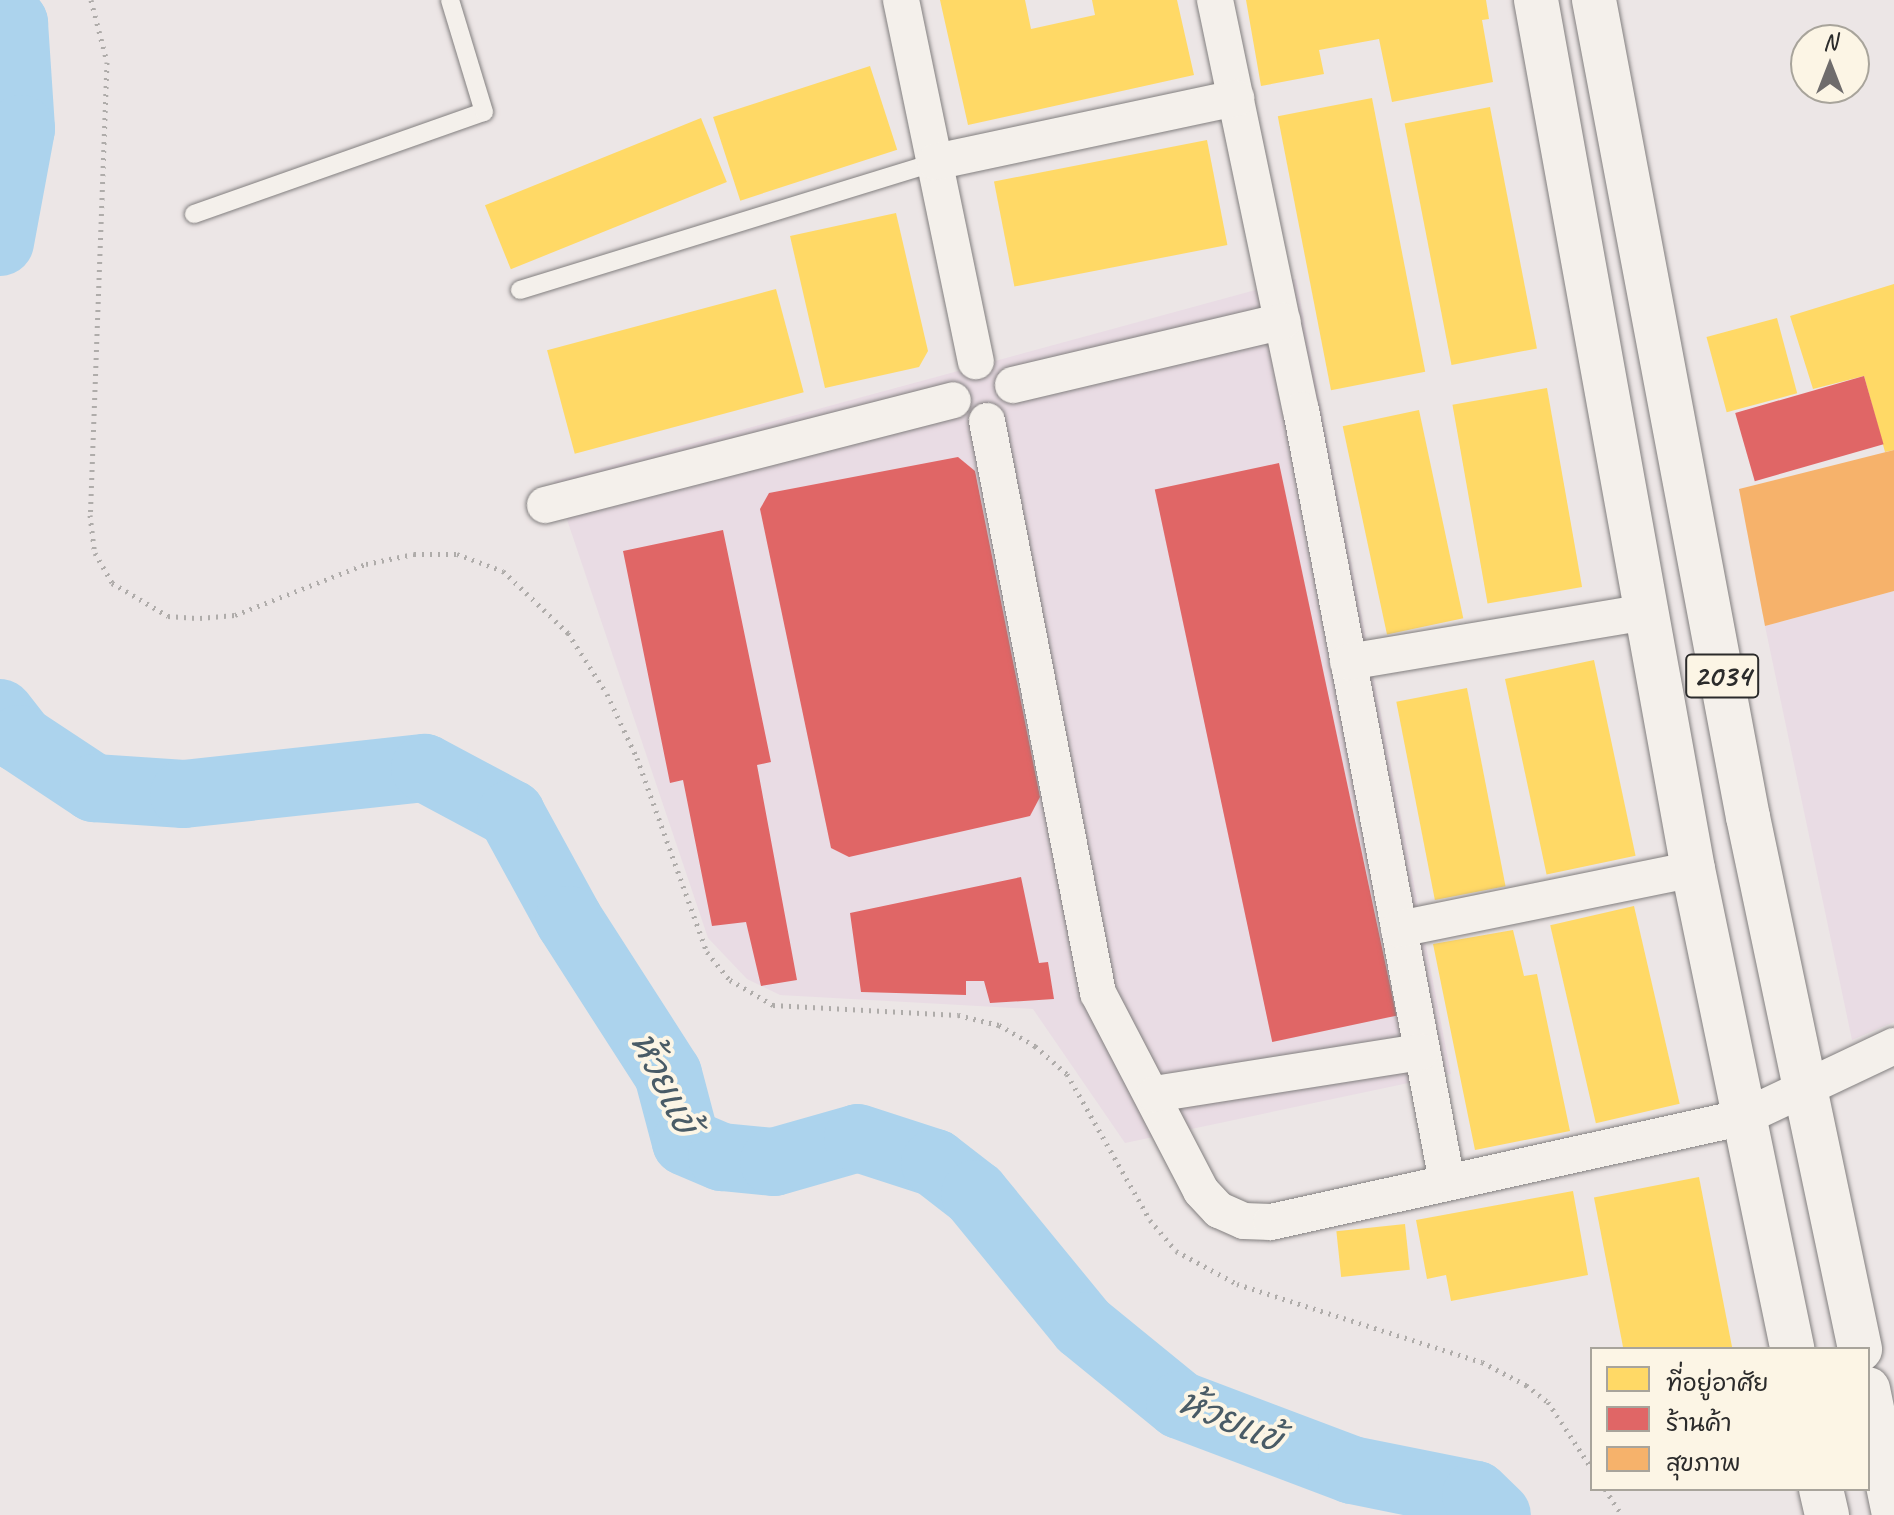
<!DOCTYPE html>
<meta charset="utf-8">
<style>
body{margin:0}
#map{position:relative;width:1894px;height:1515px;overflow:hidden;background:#ece6e6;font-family:Caveat,"Playpen Sans Thai",sans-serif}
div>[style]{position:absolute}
.built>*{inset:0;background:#e9dce4}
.homes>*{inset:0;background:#ffd966;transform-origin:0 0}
.shops>*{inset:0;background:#e06666;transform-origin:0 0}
.health>*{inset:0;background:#f6b26b}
.river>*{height:68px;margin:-34px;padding:0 34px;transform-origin:34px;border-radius:34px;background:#acd3ed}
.path>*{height:5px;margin-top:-2.5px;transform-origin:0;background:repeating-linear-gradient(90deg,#afacaa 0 2px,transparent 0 8px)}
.roads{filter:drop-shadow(0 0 2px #827f7f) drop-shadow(0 0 2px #827f7f)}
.service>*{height:18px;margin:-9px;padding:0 9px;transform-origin:9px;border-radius:9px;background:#f4f0eb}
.minor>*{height:36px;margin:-18px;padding:0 18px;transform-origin:18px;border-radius:18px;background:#f4f0eb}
.primary>*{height:44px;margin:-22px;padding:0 22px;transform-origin:22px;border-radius:22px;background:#f4f0eb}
span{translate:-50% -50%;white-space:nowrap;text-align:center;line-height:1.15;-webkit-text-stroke:8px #fcf5e5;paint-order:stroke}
.shield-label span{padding:2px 6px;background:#fcf5e5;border:2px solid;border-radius:6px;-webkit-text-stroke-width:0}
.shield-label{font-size:32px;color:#2b2b2b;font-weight:700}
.water-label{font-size:36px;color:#495b66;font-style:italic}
.legend{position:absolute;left:1590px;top:1347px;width:280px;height:144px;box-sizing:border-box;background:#fcf5e5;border:2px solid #a8a49b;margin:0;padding:10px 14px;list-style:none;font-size:24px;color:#2b2b2b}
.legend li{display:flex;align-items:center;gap:16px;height:40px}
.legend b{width:40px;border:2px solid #a8a49b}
.north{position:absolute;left:1790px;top:24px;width:80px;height:80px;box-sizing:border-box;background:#fcf5e5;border:2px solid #a8a49b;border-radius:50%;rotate:0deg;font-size:22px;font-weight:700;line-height:32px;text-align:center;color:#2b2b2b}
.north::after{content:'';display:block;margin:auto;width:28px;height:36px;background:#6f6c6c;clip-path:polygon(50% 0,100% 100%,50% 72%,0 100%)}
</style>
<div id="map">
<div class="built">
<i style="clip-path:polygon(1296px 279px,1451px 1074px,1125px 1143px,1033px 1009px,780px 995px,747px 979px,708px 938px,554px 481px)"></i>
<i style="clip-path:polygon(1894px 591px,1894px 1022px,1852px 1040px,1765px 626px)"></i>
</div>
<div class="homes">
<i style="clip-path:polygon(940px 0,1025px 0,1031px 29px,1095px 15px,1092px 0,1177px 0,1194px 75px,968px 125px)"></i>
<i style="clip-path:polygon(1246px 0,1486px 0,1489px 19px,1482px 20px,1493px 82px,1392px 102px,1379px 39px,1319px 50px,1324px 74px,1261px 86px)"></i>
<i style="left:870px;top:66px;width:88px;height:165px;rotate:72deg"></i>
<i style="left:1372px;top:98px;width:279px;height:96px;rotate:79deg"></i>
<i style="left:1490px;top:107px;width:246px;height:87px;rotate:79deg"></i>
<i style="left:701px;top:118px;width:69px;height:233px;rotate:68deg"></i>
<i style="left:1207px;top:140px;width:107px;height:217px;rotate:79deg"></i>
<i style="clip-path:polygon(896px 213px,928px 351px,919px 367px,825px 388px,790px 236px)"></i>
<i style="clip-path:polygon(1894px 284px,1894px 450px,1885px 452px,1864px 376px,1813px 389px,1790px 316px)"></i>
<i style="left:776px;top:289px;width:107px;height:237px;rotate:75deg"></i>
<i style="left:1777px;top:318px;width:78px;height:73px;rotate:75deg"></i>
<i style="left:1547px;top:388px;width:202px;height:96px;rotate:80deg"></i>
<i style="left:1419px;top:410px;width:213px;height:78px;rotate:78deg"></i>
<i style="left:1594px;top:660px;width:200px;height:91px;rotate:78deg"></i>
<i style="left:1467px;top:688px;width:202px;height:72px;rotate:79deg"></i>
<i style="left:1634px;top:906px;width:203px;height:86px;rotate:77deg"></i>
<i style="clip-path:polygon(1513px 930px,1524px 976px,1537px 974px,1570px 1131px,1475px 1150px,1433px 944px)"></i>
<i style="left:1699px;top:1177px;width:175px;height:107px;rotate:79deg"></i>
<i style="clip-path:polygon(1573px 1191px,1588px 1275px,1451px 1301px,1446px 1275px,1427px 1279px,1416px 1220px)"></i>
<i style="left:1405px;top:1224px;width:46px;height:69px;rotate:84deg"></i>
</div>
<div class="shops">
<i style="left:1864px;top:376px;width:71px;height:134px;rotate:74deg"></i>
<i style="clip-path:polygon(958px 457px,975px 471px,1040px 797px,1030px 816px,849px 857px,831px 848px,760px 509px,769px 493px)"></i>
<i style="left:1279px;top:463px;width:565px;height:127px;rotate:78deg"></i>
<i style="clip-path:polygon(723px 530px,771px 762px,757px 765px,797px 980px,761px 986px,746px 922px,712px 926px,683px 780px,670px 783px,623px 551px)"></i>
<i style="clip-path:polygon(1021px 877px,1039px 963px,1048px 962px,1054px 999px,990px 1003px,984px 981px,966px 981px,966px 995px,861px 992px,850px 913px)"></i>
</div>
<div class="health">
<i style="clip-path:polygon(1894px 450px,1894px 591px,1765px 626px,1739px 489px)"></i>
</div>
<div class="river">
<i style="left:0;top:5px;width:23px;rotate:52deg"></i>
<i style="left:14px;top:23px;width:106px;rotate:86.2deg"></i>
<i style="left:21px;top:129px;width:115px;rotate:100.5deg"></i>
<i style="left:0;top:713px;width:33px;rotate:52deg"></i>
<i style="left:20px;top:739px;width:89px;rotate:33.5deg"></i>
<i style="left:94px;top:788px;width:90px;rotate:3.8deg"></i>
<i style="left:184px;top:794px;width:242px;rotate:-6.2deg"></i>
<i style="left:425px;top:768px;width:98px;rotate:28.1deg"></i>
<i style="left:511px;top:814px;width:121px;rotate:61.3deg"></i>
<i style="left:569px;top:920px;width:183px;rotate:57.3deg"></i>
<i style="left:668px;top:1074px;width:70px;rotate:75.2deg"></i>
<i style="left:686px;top:1142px;width:39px;rotate:23deg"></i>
<i style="left:722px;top:1157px;width:52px;rotate:5.5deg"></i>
<i style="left:774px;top:1162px;width:87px;rotate:-15.9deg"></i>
<i style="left:858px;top:1138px;width:81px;rotate:18deg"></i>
<i style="left:935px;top:1163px;width:51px;rotate:37.8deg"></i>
<i style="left:975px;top:1194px;width:171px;rotate:50.7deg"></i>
<i style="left:1083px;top:1326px;width:125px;rotate:39.2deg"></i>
<i style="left:1180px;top:1405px;width:184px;rotate:20.7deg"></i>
<i style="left:1352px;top:1470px;width:126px;rotate:11.4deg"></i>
<i style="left:1476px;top:1495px;width:29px;rotate:44deg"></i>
</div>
<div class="path">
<i style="left:91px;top:0;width:64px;rotate:75.5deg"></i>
<i style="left:107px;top:62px;width:453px;rotate:92.1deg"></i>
<i style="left:90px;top:515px;width:38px;rotate:83deg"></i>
<i style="left:95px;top:553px;width:34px;rotate:60deg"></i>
<i style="left:112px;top:583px;width:65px;rotate:30.5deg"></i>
<i style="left:168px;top:616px;width:32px;rotate:4deg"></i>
<i style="left:200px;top:618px;width:35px;rotate:-5deg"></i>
<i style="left:235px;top:615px;width:141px;rotate:-21.3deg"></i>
<i style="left:366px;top:564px;width:49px;rotate:-11.8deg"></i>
<i style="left:414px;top:554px;width:43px"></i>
<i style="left:457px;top:554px;width:49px;rotate:20.3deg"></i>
<i style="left:503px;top:571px;width:90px;rotate:43.6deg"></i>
<i style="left:568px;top:633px;width:72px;rotate:57.4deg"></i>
<i style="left:607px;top:694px;width:71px;rotate:64.9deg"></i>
<i style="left:637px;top:758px;width:206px;rotate:70.2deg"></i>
<i style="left:707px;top:952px;width:36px;rotate:51deg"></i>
<i style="left:730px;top:980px;width:50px;rotate:30.2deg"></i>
<i style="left:773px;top:1005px;width:185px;rotate:3.1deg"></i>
<i style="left:958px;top:1015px;width:42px;rotate:13.7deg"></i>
<i style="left:999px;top:1025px;width:42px;rotate:30.3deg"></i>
<i style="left:1035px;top:1046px;width:43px;rotate:41.2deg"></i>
<i style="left:1067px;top:1074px;width:168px;rotate:60.4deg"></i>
<i style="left:1150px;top:1220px;width:40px;rotate:50deg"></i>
<i style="left:1176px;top:1251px;width:69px;rotate:28.4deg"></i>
<i style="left:1237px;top:1284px;width:257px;rotate:17.7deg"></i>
<i style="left:1482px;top:1362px;width:50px;rotate:27.6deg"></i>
<i style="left:1526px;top:1385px;width:28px;rotate:38deg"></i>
<i style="left:1548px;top:1402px;width:80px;rotate:56.7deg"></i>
<i style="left:1605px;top:1489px;width:31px;rotate:57deg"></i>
</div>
<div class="roads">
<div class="service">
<i style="left:194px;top:214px;width:307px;rotate:-19.4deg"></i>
<i style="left:484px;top:112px;width:117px;rotate:-106.9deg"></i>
<i style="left:520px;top:290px;width:434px;rotate:-17.1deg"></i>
</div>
<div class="minor">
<i style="left:901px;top:0;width:369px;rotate:78.3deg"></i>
<i style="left:1215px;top:0;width:419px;rotate:78.2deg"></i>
<i style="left:1301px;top:410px;width:786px;rotate:79.29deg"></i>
<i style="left:935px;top:162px;width:308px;rotate:-12deg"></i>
<i style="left:1013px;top:385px;width:277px;rotate:-13.3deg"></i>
<i style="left:987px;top:421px;width:583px;rotate:79.02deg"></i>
<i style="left:1098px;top:993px;width:223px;rotate:62.5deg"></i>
<i style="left:1201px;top:1191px;width:26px;rotate:47deg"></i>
<i style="left:1219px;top:1210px;width:27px;rotate:24deg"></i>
<i style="left:1244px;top:1221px;width:27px;rotate:2deg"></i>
<i style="left:1271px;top:1222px;width:485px;rotate:-12.5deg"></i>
<i style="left:1744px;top:1117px;width:166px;rotate:-25.3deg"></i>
<i style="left:545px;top:505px;width:421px;rotate:-14.4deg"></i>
<i style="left:1348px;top:662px;width:304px;rotate:-9.5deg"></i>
<i style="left:1399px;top:929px;width:300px;rotate:-11.5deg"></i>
<i style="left:1155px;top:1094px;width:269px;rotate:-9deg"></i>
</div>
<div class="primary">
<i style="left:1536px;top:0;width:883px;rotate:79.76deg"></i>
<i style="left:1693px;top:869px;width:490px;rotate:78.3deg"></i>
<i style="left:1594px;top:0;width:831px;rotate:79.33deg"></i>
<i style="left:1748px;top:817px;width:544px;rotate:78.11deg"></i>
<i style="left:1868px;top:1389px;width:128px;rotate:78.3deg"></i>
<i style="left:1821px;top:1489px;width:27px;rotate:77deg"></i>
</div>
</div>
<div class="shield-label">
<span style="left:1722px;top:676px">2034</span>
</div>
<div class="water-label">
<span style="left:664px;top:1083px;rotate:64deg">ห้วยแข้</span>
<span style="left:1230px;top:1421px;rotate:23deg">ห้วยแข้</span>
</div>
<ul class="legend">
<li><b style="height:22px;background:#ffd966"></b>ที่อยู่อาศัย</li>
<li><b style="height:22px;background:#e06666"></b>ร้านค้า</li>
<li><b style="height:22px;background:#f6b26b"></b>สุขภาพ</li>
</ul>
<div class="north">N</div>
</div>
